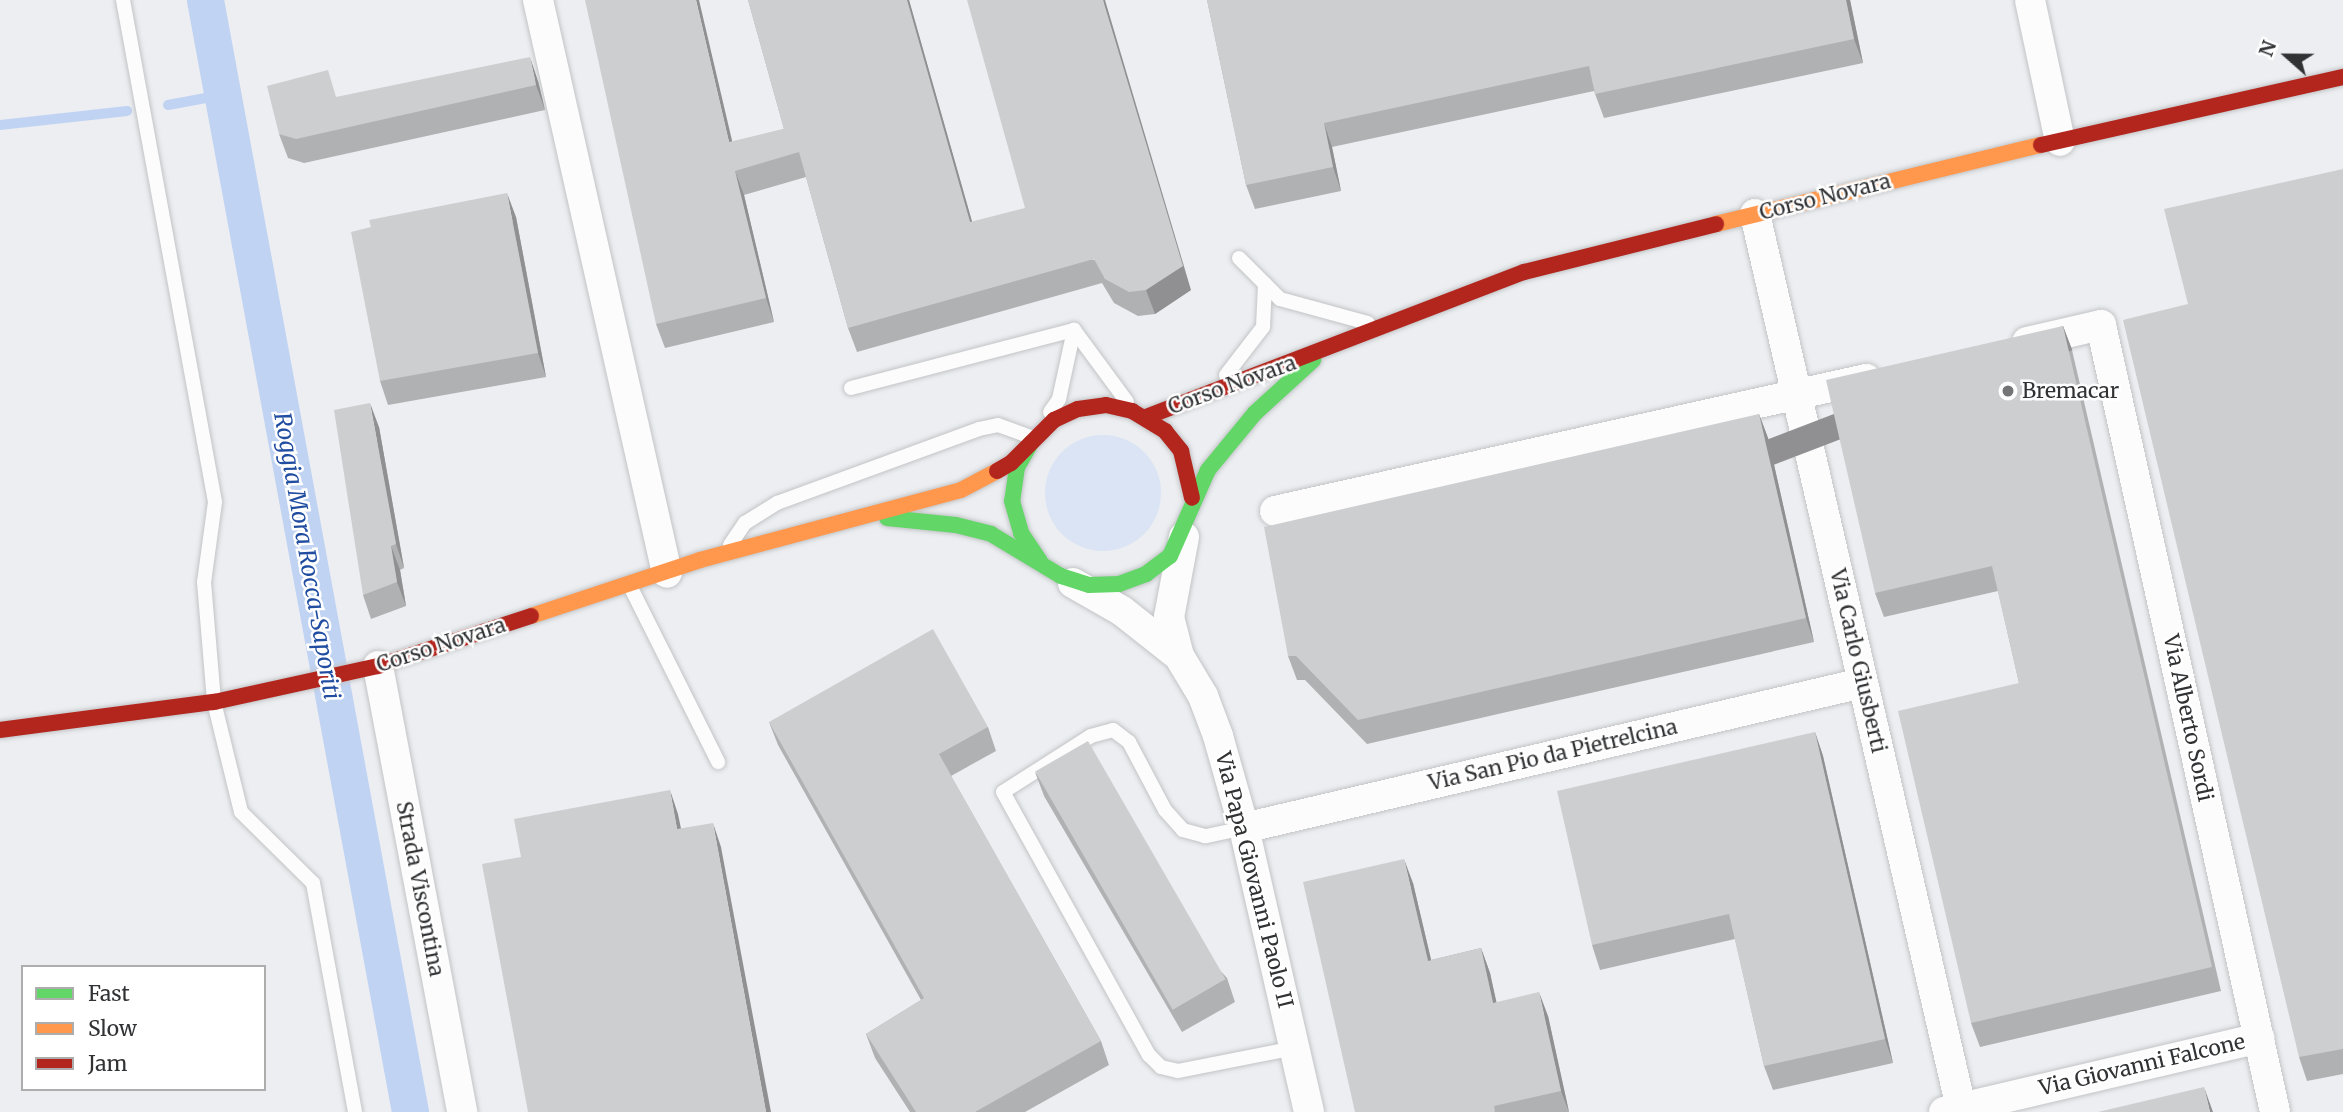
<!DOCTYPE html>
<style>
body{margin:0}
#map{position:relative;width:2343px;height:1112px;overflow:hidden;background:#eceef1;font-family:Merriweather,serif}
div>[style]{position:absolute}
.green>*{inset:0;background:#dae4f4}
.round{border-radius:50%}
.stream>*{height:10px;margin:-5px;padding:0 5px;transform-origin:5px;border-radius:5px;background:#c1d3f3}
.canal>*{height:37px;margin:-18.5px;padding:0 18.5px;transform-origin:18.5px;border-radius:18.5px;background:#c1d3f3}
.roads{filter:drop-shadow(0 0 2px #c2c4c6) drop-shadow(0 0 2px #c2c4c6)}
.lane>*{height:14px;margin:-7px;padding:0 7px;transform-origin:7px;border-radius:7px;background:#fcfcfd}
.street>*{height:30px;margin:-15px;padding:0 15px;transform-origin:15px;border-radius:15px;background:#fcfcfd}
.fast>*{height:16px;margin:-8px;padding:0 8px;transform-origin:8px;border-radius:8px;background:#63d668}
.slow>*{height:16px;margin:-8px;padding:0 8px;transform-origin:8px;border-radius:8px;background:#ff974d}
.jam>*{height:16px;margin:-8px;padding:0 8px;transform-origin:8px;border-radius:8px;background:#b3261e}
.wall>*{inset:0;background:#b0b1b3}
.shaded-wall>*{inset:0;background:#909092;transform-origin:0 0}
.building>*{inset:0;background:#cdced0;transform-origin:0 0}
.dots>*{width:19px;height:19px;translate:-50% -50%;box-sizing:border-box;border:4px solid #fff;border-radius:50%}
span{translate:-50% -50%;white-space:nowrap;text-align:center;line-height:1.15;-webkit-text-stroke:5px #fff;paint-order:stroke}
.street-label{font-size:21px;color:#313234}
.poi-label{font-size:21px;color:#313234}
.left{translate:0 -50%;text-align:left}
.water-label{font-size:23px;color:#214da1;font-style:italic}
.legend{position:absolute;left:21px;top:965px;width:245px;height:126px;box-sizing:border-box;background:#fff;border:2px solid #adadae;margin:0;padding:9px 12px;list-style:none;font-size:21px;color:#313234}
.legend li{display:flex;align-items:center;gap:14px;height:35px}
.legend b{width:35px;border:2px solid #adadae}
.north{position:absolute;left:2252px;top:21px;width:70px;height:70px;-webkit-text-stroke:5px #fff;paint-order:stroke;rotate:291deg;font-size:19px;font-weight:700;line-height:28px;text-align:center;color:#313234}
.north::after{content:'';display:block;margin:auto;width:24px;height:32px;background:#313234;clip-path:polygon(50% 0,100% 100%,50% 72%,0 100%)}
</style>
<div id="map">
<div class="green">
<i class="round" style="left:1045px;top:435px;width:116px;height:116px"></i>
</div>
<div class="stream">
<i style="left:168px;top:105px;width:55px;rotate:-10.5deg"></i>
<i style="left:0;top:125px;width:128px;rotate:-6.3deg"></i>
</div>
<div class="canal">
<i style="left:205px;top:0;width:1131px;rotate:79.55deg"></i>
</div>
<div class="roads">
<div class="lane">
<i style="left:123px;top:0;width:510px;rotate:79.61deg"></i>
<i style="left:215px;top:502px;width:81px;rotate:97.8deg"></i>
<i style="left:204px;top:582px;width:120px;rotate:85.2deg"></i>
<i style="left:214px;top:702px;width:113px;rotate:76.2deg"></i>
<i style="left:241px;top:812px;width:101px;rotate:44.6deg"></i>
<i style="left:313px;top:883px;width:233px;rotate:79.6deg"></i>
<i style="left:1239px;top:258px;width:58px;rotate:45deg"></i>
<i style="left:1280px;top:299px;width:91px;rotate:15.3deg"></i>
<i style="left:1074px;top:330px;width:89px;rotate:53.6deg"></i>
<i style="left:1226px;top:375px;width:61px;rotate:-52.4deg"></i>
<i style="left:1263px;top:327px;width:43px;rotate:-87.3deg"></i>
<i style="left:851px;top:388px;width:230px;rotate:-14.6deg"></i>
<i style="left:1050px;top:412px;width:16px;rotate:-55deg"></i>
<i style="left:1059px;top:399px;width:71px;rotate:-77.7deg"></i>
<i style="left:730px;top:545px;width:27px;rotate:-56deg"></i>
<i style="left:745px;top:523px;width:38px;rotate:-32deg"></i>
<i style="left:777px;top:503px;width:215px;rotate:-20.1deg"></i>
<i style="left:979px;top:429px;width:19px;rotate:-12deg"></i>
<i style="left:998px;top:425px;width:38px;rotate:20deg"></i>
<i style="left:630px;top:586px;width:197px;rotate:63.4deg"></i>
<i style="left:1244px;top:828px;width:40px;rotate:168deg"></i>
<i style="left:1205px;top:836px;width:23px;rotate:-165deg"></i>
<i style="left:1183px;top:830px;width:27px;rotate:-132deg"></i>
<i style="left:1165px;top:810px;width:77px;rotate:-117.9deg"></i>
<i style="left:1129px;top:742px;width:20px;rotate:-143deg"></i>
<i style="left:1113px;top:730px;width:23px;rotate:165deg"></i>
<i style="left:1091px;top:736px;width:104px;rotate:147.5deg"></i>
<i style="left:1003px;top:792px;width:301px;rotate:61deg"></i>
<i style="left:1149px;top:1055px;width:17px;rotate:45deg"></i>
<i style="left:1161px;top:1067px;width:17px;rotate:13deg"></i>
<i style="left:1178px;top:1071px;width:119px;rotate:-11.1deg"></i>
</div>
<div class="street">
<i style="left:538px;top:0;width:587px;rotate:77.31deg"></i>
<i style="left:2030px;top:0;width:144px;rotate:78deg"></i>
<i style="left:1755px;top:214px;width:917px;rotate:77.02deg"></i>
<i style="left:2027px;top:342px;width:76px;rotate:-12.9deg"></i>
<i style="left:2101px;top:325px;width:806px;rotate:77.53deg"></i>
<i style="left:1275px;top:511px;width:606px;rotate:-12.59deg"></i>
<i style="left:1184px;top:537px;width:81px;rotate:100.6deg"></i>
<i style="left:1169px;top:617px;width:40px;rotate:75.6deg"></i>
<i style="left:1179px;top:656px;width:47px;rotate:59deg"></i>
<i style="left:1203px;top:696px;width:43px;rotate:69.4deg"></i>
<i style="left:1218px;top:736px;width:96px;rotate:74.2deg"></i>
<i style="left:1244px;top:828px;width:291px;rotate:77.1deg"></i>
<i style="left:1073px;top:583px;width:56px;rotate:29.7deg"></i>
<i style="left:1122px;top:611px;width:73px;rotate:38.3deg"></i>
<i style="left:378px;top:666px;width:454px;rotate:79.3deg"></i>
<i style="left:1244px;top:828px;width:635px;rotate:-13.2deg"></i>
<i style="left:1944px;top:1112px;width:324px;rotate:-13.2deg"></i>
</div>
<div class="fast">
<i style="left:1031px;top:443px;width:28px;rotate:120deg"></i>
<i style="left:1017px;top:467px;width:34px;rotate:98deg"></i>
<i style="left:1012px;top:501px;width:33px;rotate:74deg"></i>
<i style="left:1021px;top:533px;width:34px;rotate:56deg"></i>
<i style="left:887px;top:518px;width:69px;rotate:5.8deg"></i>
<i style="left:956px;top:525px;width:36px;rotate:14deg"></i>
<i style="left:991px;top:534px;width:82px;rotate:31deg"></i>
<i style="left:1061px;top:576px;width:29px;rotate:18deg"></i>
<i style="left:1089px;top:585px;width:30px;rotate:-2deg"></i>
<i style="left:1119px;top:584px;width:29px;rotate:-20deg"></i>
<i style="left:1146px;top:574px;width:30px;rotate:-37deg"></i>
<i style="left:1170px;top:556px;width:94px;rotate:-66.2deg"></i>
<i style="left:1208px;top:470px;width:74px;rotate:-50.5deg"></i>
<i style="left:1255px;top:413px;width:79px;rotate:-42.4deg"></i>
</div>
<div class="slow">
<i style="left:1716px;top:224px;width:334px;rotate:-13.7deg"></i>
<i style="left:531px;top:616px;width:178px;rotate:-18.3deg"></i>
<i style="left:700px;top:560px;width:270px;rotate:-15deg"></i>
<i style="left:961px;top:490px;width:41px;rotate:-27.8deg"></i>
</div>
<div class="jam">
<i style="left:2041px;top:145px;width:310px;rotate:-12.7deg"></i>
<i style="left:1146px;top:417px;width:405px;rotate:-21deg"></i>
<i style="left:1524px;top:272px;width:198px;rotate:-14deg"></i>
<i style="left:997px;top:471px;width:16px;rotate:-30deg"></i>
<i style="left:1011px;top:463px;width:61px;rotate:-45deg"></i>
<i style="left:1054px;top:420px;width:26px;rotate:-25deg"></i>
<i style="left:1078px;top:409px;width:28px;rotate:-8deg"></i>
<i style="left:1106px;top:405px;width:27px;rotate:13deg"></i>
<i style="left:1132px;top:411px;width:39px;rotate:31deg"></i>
<i style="left:1165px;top:431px;width:26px;rotate:51deg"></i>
<i style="left:1181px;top:451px;width:48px;rotate:76.8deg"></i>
<i style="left:0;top:730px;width:216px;rotate:-7.5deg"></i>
<i style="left:214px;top:702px;width:168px;rotate:-12.4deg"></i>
<i style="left:378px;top:666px;width:161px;rotate:-18.1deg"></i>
</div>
</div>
<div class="wall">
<i style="clip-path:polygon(748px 0,909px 0,972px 222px,1191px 290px,1155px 314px,1138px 316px,1114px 303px,1102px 283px,857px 352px,848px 328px,806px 177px,744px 195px,774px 322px,665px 348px,656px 324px,732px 142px,784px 129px)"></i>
<i style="clip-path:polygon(1207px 0,1850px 0,1863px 63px,1604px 118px,1594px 91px,1332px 147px,1341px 191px,1255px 209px,1246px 185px)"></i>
<i style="clip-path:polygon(538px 81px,545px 110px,304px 163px,288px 158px,279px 134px,338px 97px)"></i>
<i style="clip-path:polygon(2343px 169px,2343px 1074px,2307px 1081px,2299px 1057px)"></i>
<i style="clip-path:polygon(516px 217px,546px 377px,388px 405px,380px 381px)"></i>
<i style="clip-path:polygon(2063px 326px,2072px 350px,2221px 991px,1980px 1047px,1971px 1023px,2019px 683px,1998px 591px,1884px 617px,1875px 593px)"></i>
<i style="clip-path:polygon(1759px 414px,1768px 438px,1814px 642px,1367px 744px,1305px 680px,1297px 680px,1288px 656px)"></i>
<i style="clip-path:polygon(379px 427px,404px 568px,400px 570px,406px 606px,371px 619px,363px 595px)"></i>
<i style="clip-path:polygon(769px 722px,988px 727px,996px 751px,951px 776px,1101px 1041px,1109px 1065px,1025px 1112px,910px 1112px,875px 1058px,866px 1034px,921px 1000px,778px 745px)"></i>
<i style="clip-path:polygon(1815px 732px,1823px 756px,1893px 1063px,1773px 1090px,1764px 1066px,1735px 939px,1600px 970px,1592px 945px)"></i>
<i style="clip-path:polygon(1035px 772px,1227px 978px,1235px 1002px,1182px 1032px,1044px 796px)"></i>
<i style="clip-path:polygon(1413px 883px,1431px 960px,1481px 948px,1490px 973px,1496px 1002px,1548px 1016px,1569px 1112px,1355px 1112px)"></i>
</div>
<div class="shaded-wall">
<i style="clip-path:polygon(696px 0,699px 0,738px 166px,729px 142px)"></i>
<i style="clip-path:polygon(907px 0,909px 0,979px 246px,970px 222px)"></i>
<i style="clip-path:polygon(1103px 0,1105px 0,1191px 290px,1155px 314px,1146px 290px)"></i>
<i style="clip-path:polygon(1846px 0,1850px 0,1863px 63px,1854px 39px)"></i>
<i style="clip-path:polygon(530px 57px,538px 81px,545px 110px,536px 85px)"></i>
<i style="clip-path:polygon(1324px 123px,1332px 147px,1341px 191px,1333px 167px)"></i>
<i style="clip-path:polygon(735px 171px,744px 195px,774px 322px,766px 298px)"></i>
<i style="clip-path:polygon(507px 193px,516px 217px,546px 377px,538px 353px)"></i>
<i style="left:2063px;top:326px;width:26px;height:658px;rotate:69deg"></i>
<i style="clip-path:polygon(370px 403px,379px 427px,404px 568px,396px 544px)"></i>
<i style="clip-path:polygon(1759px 414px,1768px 438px,1814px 642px,1806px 618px)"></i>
<i style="clip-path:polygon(391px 546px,400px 570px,406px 606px,397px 582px)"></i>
<i style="clip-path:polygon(1815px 732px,1823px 756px,1893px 1063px,1885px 1039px)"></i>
<i style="clip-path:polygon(670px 790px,678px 814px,686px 853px,677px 829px)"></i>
<i style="clip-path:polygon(713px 823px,721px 847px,771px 1112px,766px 1112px)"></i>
<i style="clip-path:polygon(1404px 859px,1413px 883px,1437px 985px,1428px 961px)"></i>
<i style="clip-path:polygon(1481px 948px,1490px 973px,1502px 1027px,1493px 1003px)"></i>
<i style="clip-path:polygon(1539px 992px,1548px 1016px,1569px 1112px,1561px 1091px)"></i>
<i style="clip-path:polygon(2204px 1087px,2213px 1112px,2210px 1112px)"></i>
</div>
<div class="building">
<i style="clip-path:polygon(585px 0,696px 0,729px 142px,784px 129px,748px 0,907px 0,970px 222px,1025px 208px,967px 0,1103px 0,1183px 266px,1146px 290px,1129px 292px,1105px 279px,1094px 259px,848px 328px,799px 152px,735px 171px,766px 298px,656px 324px)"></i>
<i style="clip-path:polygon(1207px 0,1846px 0,1854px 39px,1595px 94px,1589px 66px,1324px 123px,1333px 167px,1246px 185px)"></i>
<i style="clip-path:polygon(530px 57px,536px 85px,296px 139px,279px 134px,267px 86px,328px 70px,336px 97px)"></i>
<i style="clip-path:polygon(2343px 169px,2343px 1049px,2299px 1057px,2123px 320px,2188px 304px,2164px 209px)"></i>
<i style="clip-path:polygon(507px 193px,538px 353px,380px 381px,351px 232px,371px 227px,369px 220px)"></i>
<i style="clip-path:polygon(2063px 326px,2212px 967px,1971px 1023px,1898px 711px,2019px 683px,1992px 566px,1875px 593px,1826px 380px)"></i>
<i style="clip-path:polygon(370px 403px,396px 544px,391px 546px,397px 582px,363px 595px,334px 410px)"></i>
<i style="clip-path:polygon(1759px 414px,1806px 618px,1358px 720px,1296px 656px,1288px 656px,1264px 527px)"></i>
<i style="clip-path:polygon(933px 629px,988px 727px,939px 754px,1101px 1041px,975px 1112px,916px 1112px,866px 1034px,924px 998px,769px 722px)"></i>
<i style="clip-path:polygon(1815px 732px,1885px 1039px,1764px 1066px,1729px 914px,1592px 945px,1557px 791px)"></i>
<i style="left:1088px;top:741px;width:275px;height:61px;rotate:60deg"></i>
<i style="clip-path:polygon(670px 790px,677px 829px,713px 823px,766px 1112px,528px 1112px,482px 864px,521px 857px,514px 819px)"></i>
<i style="clip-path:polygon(1404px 859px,1428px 961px,1481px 948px,1493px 1003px,1539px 992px,1561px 1091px,1494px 1106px,1495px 1112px,1355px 1112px,1303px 882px)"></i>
<i style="clip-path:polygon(2204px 1087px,2210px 1112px,2098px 1112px)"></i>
</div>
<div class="dots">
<i style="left:2008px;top:391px;background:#727476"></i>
</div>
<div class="street-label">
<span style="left:1825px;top:197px;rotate:-14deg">Corso Novara</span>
<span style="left:1232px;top:385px;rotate:-20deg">Corso Novara</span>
<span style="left:441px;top:645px;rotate:-18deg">Corso Novara</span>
<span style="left:1858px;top:661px;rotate:77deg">Via Carlo Giusberti</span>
<span style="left:2188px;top:718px;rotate:78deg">Via Alberto Sordi</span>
<span style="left:1553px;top:755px;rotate:-13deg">Via San Pio da Pietrelcina</span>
<span style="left:1254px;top:880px;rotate:76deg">Via Papa Giovanni Paolo II</span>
<span style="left:420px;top:889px;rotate:79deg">Strada Viscontina</span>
<span style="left:2142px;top:1065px;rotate:-13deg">Via Giovanni Falcone</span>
</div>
<div class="poi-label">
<span class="left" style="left:2022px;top:391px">Bremacar</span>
</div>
<div class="water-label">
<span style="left:307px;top:556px;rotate:80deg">Roggia Mora Rocca-Saporiti</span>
</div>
<ul class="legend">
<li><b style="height:9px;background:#63d668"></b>Fast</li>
<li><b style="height:9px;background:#ff974d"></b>Slow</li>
<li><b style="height:9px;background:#b3261e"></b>Jam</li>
</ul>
<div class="north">N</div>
</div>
